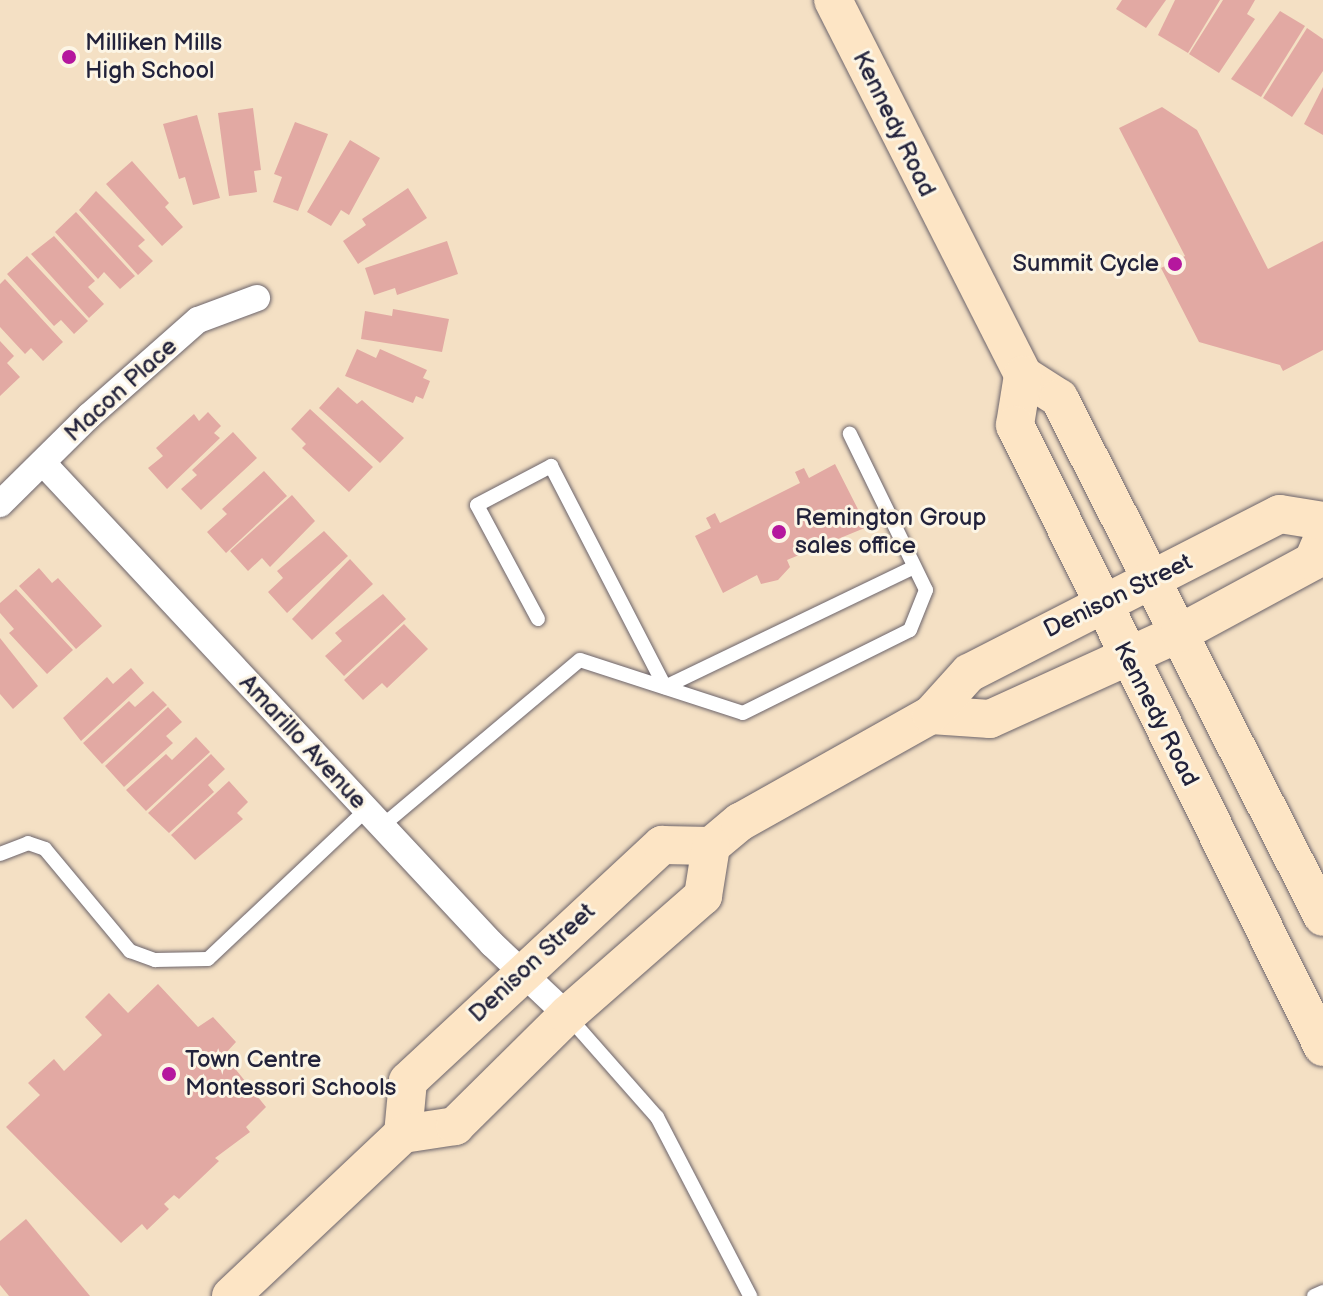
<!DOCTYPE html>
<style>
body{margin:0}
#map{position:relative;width:1323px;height:1296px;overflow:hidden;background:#f4e0c4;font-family:"Balsamiq Sans",sans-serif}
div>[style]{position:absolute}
.building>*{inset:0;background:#e2a9a3}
.roads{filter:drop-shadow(0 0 2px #6c646b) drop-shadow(0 0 2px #6c646b)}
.lane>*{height:14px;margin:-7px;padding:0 7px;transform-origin:7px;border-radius:7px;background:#fff}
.street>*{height:26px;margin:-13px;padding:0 13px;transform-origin:13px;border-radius:13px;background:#fff}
.secondary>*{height:38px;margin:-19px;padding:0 19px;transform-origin:19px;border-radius:19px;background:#fde5c5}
.dots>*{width:22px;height:22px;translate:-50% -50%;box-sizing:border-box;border:4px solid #fcf5e5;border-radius:50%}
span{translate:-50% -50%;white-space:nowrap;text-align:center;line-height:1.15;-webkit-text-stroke:6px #fcf5e5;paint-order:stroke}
.poi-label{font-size:24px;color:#22223b}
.left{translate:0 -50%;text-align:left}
.right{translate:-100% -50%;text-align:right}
.street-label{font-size:24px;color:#22223b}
</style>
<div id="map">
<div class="building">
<i style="clip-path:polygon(1122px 0,1166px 0,1146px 28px,1116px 9px)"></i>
<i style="clip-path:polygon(1175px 0,1220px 0,1188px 53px,1158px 35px)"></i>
<i style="clip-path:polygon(1223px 0,1255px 0,1247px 14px,1255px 19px,1219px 73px,1189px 54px)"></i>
<i style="clip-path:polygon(1280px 11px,1305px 26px,1261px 97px,1231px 79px)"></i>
<i style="clip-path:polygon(1307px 28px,1323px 39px,1323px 71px,1292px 117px,1263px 98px)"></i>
<i style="clip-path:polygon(1323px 87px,1323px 135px,1304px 124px)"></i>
<i style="clip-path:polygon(1162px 107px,1197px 130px,1268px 269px,1323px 241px,1323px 350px,1283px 371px,1280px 365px,1199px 342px,1161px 268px,1185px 256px,1119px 128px)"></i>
<i style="clip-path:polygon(253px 108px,261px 170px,254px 171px,257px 192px,229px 196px,218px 113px)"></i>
<i style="clip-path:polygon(197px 115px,220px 198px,193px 205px,185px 177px,179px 179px,163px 124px)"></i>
<i style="clip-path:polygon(295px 122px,328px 134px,298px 211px,273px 202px,282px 177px,274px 174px)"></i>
<i style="clip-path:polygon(350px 140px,380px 158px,349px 215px,341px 210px,331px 226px,307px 212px)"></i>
<i style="clip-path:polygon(132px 161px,169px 203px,165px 207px,183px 227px,162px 246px,106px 184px)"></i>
<i style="clip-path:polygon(408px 188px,427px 218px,358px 264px,343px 241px,366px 225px,362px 219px)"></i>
<i style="clip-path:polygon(96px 191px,145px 240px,138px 246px,153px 261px,138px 275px,79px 210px)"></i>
<i style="clip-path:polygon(76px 212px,135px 276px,120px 289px,104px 272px,98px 279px,55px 232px)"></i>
<i style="clip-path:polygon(54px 236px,95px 281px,88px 287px,104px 304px,89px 318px,31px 254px)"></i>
<i style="clip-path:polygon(447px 241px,458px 274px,397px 295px,395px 288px,374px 295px,365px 268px)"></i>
<i style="clip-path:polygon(27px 256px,88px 321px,74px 334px,61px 320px,54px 326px,7px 274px)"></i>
<i style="clip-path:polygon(5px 279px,63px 342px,43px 361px,31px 348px,25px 354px,0 327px,0 284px)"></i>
<i style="clip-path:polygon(393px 309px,449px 319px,442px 352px,361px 339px,365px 311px,392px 316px)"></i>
<i style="clip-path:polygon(0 341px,14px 356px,7px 363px,20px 377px,0 396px)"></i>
<i style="clip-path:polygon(357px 349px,376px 358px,380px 349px,427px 370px,423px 378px,430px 381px,423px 399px,416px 396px,413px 403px,345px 376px)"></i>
<i style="clip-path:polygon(338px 387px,357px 404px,362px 400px,404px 438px,380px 463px,319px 408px)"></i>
<i style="clip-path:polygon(310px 409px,373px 467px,349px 492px,302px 448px,306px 444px,291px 429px)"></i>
<i style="clip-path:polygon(208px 412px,221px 426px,214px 433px,220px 438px,167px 489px,148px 468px,163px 456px,156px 448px,194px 414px,199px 421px)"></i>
<i style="clip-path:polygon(233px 432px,257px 458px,201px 510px,181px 489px,197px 475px,192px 470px)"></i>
<i style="clip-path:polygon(835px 464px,867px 527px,787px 560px,790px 567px,778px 580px,761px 584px,757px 575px,723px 593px,695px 536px,711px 528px,706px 518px,715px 513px,720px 523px,800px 483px,795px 472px,804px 468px,809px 478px)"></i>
<i style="clip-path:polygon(264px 471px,287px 496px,226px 553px,207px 532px,227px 514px,222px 509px)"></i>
<i style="clip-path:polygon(292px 495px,315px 521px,270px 567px,262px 558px,248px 571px,230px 551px)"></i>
<i style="clip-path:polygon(324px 531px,348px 556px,287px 613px,268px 592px,283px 578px,277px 571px)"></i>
<i style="clip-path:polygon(350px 559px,373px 584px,312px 640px,292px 619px)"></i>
<i style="clip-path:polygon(39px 568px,52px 583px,58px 578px,102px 626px,76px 649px,19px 586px)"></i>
<i style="clip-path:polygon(16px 589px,73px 650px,47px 674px,9px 633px,14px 629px,0 613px,0 603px)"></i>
<i style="clip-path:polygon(383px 594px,406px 619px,344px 676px,325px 656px,342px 641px,335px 633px)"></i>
<i style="clip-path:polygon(404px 624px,428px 649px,387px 688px,382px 683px,363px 700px,344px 680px)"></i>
<i style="clip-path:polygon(0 638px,38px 686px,13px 709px,0 694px)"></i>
<i style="clip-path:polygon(131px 668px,144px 683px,81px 741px,63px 718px,107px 677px,113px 684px)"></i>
<i style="clip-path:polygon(153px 691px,167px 705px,102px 764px,83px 743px,129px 701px,135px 707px)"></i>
<i style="clip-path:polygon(168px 707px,182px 722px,166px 736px,173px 743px,124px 787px,105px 766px)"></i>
<i style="clip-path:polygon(196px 737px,210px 752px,146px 811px,126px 790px,166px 754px,172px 760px)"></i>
<i style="clip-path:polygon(211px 754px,225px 769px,208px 785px,214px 792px,169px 833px,148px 813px)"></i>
<i style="clip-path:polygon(229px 781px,248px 802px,237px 813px,243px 819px,195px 860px,171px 835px)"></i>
<i style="clip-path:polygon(158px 984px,198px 1027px,213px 1017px,236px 1042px,224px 1055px,266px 1107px,246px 1127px,250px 1132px,215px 1158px,219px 1161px,179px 1199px,174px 1195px,164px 1204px,169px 1209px,147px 1230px,142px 1224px,121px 1243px,6px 1127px,40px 1095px,28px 1083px,54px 1059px,64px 1071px,102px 1035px,85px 1017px,109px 993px,128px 1013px)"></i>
<i style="clip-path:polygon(26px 1219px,90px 1296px,9px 1296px,0 1285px,0 1241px)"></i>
</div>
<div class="roads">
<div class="lane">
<i style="left:538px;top:619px;width:129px;rotate:-118.2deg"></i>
<i style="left:477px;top:505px;width:84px;rotate:-27.8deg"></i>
<i style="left:551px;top:466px;width:249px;rotate:62.7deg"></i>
<i style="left:665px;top:687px;width:276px;rotate:-25.7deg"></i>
<i style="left:382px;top:826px;width:258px;rotate:-40deg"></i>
<i style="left:580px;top:660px;width:171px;rotate:18deg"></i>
<i style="left:743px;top:713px;width:186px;rotate:-26.4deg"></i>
<i style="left:910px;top:630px;width:43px;rotate:-68.2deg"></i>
<i style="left:926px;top:590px;width:174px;rotate:-116deg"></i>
<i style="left:0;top:854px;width:30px;rotate:-21deg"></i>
<i style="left:28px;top:843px;width:18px;rotate:19deg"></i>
<i style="left:45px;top:849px;width:133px;rotate:50.2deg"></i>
<i style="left:130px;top:951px;width:27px;rotate:20deg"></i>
<i style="left:155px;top:960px;width:53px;rotate:-1.1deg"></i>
<i style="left:208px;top:959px;width:217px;rotate:-43.3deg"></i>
<i style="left:567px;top:1015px;width:136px;rotate:48.6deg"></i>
<i style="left:657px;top:1117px;width:202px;rotate:62.5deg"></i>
<i style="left:1314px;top:1296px;width:10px;rotate:-24deg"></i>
</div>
<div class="street">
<i style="left:44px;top:464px;width:657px;rotate:46.97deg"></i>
<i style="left:492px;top:944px;width:103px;rotate:43.4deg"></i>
<i style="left:0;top:504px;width:125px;rotate:-44.7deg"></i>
<i style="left:89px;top:416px;width:145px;rotate:-41.4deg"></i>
<i style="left:198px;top:320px;width:63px;rotate:-20.4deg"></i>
</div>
<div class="secondary">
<i style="left:833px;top:0;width:420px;rotate:63.1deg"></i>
<i style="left:1023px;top:375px;width:43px;rotate:32.6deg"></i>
<i style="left:1059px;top:398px;width:582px;rotate:63.04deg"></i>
<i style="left:1023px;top:375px;width:51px;rotate:99.1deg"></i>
<i style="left:1015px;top:425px;width:694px;rotate:63.66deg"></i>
<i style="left:931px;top:715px;width:59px;rotate:3.9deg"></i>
<i style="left:990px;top:719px;width:209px;rotate:-24.4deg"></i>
<i style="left:1180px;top:633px;width:151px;rotate:-28.4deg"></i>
<i style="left:1313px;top:561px;width:26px;rotate:-67deg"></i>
<i style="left:403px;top:1134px;width:53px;rotate:-84.6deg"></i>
<i style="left:408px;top:1081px;width:347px;rotate:-42.9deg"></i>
<i style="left:662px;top:845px;width:49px;rotate:1.2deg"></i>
<i style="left:711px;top:846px;width:38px;rotate:-40deg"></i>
<i style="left:740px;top:822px;width:219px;rotate:-29.3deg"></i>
<i style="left:931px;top:715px;width:57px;rotate:-47.9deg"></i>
<i style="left:969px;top:673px;width:349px;rotate:-27.1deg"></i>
<i style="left:1280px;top:514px;width:44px;rotate:9.2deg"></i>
<i style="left:231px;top:1296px;width:236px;rotate:-43.3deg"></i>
<i style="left:403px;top:1134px;width:53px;rotate:-8.7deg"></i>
<i style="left:455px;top:1126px;width:158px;rotate:-44.7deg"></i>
<i style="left:567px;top:1015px;width:181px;rotate:-41.2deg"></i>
<i style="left:703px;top:896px;width:51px;rotate:-80.9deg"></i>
</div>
</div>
<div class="dots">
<i style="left:69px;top:57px;background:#b5179e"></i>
<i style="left:1175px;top:264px;background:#b5179e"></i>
<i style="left:779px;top:532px;background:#b5179e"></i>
<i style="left:169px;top:1074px;background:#b5179e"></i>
</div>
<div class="poi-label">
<span class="left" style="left:85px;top:57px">Milliken Mills<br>High School</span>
<span class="right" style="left:1159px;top:264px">Summit Cycle</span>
<span class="left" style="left:795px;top:532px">Remington Group<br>sales office</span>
<span class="left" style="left:185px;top:1074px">Town Centre<br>Montessori Schools</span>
</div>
<div class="street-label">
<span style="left:894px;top:124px;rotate:64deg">Kennedy Road</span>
<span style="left:121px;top:390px;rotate:-42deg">Macon Place</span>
<span style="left:1118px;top:596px;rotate:-26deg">Denison Street</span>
<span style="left:1156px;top:714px;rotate:63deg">Kennedy Road</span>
<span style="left:303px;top:742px;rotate:47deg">Amarillo Avenue</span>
<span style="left:532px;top:963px;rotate:-43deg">Denison Street</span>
</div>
</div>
